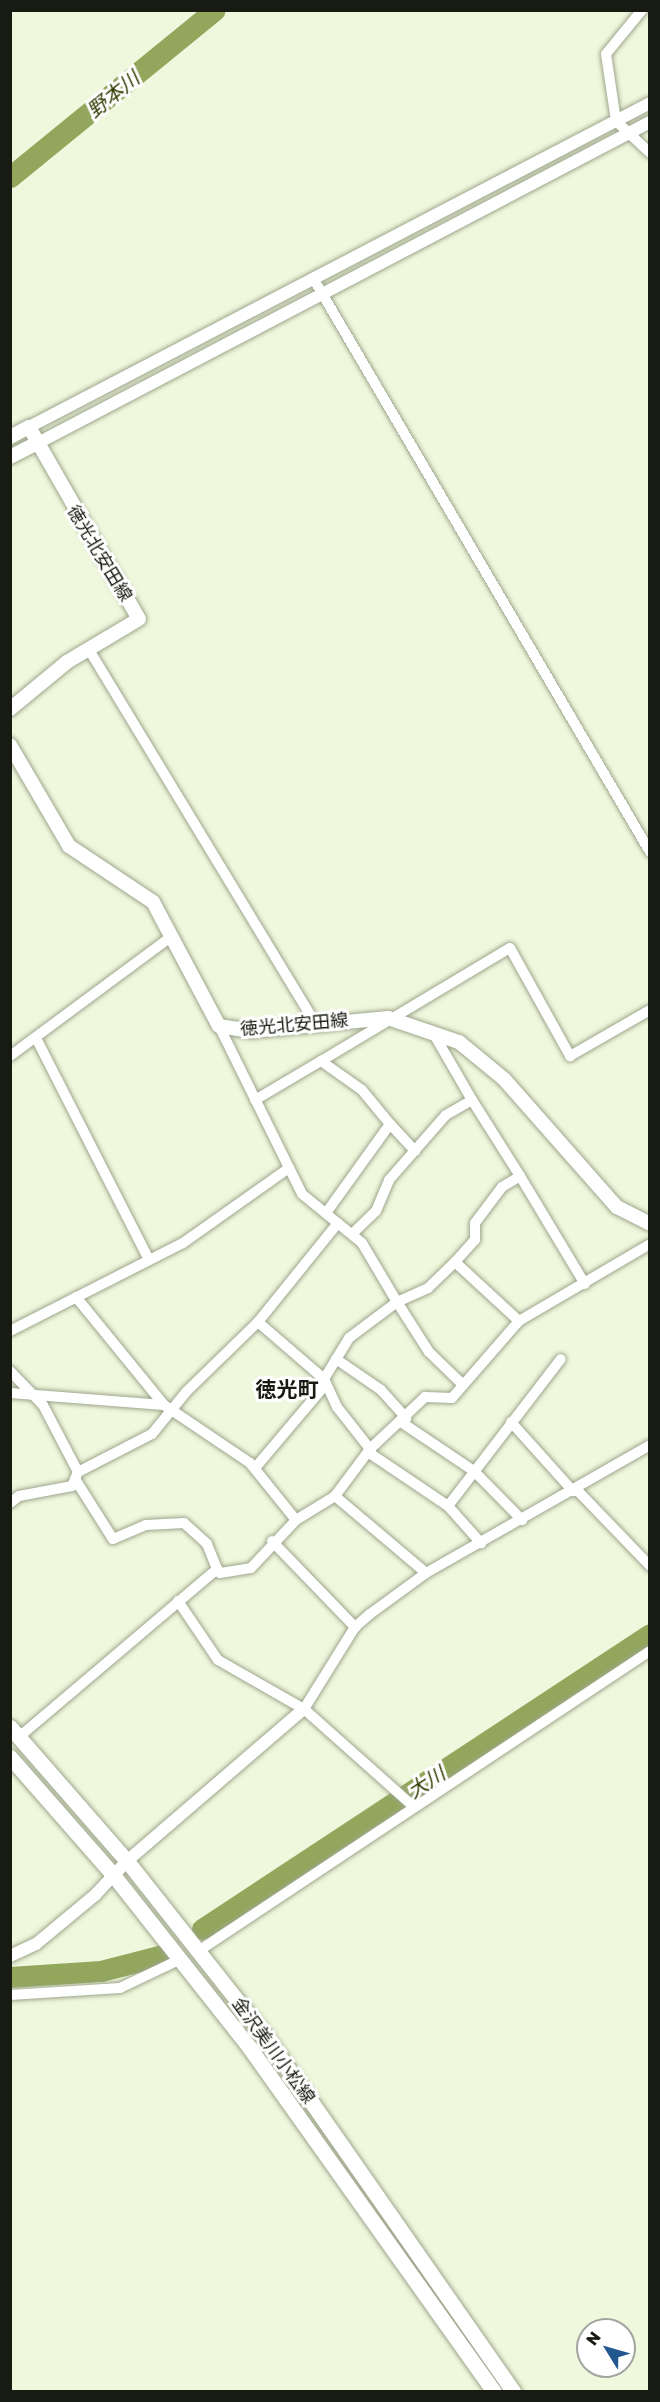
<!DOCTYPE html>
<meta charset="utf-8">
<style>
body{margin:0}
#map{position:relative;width:660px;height:2402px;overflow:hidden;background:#eff7dc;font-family:"Golos Text","Noto Sans JP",sans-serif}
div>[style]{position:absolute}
.river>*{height:21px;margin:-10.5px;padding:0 10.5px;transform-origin:10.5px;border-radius:10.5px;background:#92a65c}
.roads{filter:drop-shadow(0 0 2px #9ea68d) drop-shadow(0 0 2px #9ea68d)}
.minor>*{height:10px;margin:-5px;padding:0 5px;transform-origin:5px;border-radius:5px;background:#fff}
.tertiary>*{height:12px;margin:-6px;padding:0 6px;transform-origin:6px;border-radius:6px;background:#fff}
.secondary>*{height:14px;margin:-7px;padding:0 7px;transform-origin:7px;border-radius:7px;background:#fff}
.primary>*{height:15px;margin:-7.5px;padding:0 7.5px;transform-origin:7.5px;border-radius:7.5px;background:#fff}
span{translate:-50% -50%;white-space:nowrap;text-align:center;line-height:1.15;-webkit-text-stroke:6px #fff;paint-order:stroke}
.street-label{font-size:18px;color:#181b12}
.water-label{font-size:20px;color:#323d03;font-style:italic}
.quarter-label{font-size:21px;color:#181b12;font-weight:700}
.frame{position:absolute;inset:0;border:12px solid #181b12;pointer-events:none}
.north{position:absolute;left:576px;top:2318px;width:60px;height:60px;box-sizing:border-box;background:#fff;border:2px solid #a3a4a0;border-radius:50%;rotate:307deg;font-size:16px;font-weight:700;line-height:24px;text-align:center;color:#181b12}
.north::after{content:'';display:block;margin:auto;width:21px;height:27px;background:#235790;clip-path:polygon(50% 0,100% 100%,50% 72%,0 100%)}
</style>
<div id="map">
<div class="river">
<i style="left:10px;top:177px;width:264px;rotate:-39.2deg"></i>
<i style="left:202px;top:1929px;width:536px;rotate:-33.36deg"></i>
<i style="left:10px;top:1977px;width:91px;rotate:-3.8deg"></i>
<i style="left:101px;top:1971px;width:64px;rotate:-14.5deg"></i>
</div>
<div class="roads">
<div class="minor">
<i style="left:642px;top:10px;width:57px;rotate:129.3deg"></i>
<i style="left:606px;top:54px;width:68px;rotate:81.5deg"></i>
<i style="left:616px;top:121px;width:47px;rotate:43.3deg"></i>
<i style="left:313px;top:278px;width:666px;rotate:59.58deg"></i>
<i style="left:88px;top:648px;width:438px;rotate:58.8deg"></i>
<i style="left:219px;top:1026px;width:187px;rotate:63.7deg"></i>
<i style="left:302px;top:1194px;width:77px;rotate:39.2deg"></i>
<i style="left:362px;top:1243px;width:69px;rotate:59.3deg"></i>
<i style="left:397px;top:1302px;width:34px;rotate:-24deg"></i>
<i style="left:428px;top:1288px;width:37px;rotate:-44deg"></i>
<i style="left:455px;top:1262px;width:87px;rotate:42.7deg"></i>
<i style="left:36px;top:1038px;width:249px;rotate:63deg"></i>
<i style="left:10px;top:1056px;width:202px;rotate:-36.5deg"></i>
<i style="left:321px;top:1061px;width:220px;rotate:-30.9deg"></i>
<i style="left:510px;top:948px;width:124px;rotate:60.9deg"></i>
<i style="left:570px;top:1056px;width:92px;rotate:-29.9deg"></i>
<i style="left:255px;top:1100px;width:77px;rotate:-30.6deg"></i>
<i style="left:321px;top:1061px;width:50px;rotate:35.3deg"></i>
<i style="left:362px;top:1090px;width:44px;rotate:50.5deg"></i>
<i style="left:390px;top:1124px;width:110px;rotate:125.7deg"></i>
<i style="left:472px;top:1100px;width:90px;rotate:57.7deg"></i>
<i style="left:390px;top:1124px;width:37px;rotate:47deg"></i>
<i style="left:352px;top:1234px;width:33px;rotate:-44deg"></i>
<i style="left:376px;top:1211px;width:34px;rotate:-67deg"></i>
<i style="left:389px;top:1180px;width:86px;rotate:-48.8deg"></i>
<i style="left:446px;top:1115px;width:30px;rotate:-30deg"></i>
<i style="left:472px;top:1100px;width:80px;rotate:-120.1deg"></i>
<i style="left:455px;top:1262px;width:30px;rotate:-48deg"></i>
<i style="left:475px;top:1240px;width:17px;rotate:-90deg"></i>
<i style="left:475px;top:1223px;width:45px;rotate:-53.1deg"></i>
<i style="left:502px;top:1187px;width:21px;rotate:-31deg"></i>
<i style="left:520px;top:1176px;width:126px;rotate:59deg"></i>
<i style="left:76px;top:1297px;width:139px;rotate:50.8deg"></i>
<i style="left:258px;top:1322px;width:87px;rotate:40.8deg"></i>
<i style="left:324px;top:1379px;width:48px;rotate:-58.6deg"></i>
<i style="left:349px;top:1338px;width:60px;rotate:-36.9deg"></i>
<i style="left:397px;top:1302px;width:59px;rotate:57.4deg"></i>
<i style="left:429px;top:1352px;width:47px;rotate:44.1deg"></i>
<i style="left:10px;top:1331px;width:194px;rotate:-27deg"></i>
<i style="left:183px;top:1243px;width:130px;rotate:-35.3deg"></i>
<i style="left:336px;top:1359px;width:55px;rotate:34.6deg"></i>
<i style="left:381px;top:1390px;width:38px;rotate:48deg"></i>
<i style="left:10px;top:1371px;width:47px;rotate:45.9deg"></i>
<i style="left:43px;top:1405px;width:76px;rotate:62.4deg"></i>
<i style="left:324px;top:1379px;width:31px;rotate:65deg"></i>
<i style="left:337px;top:1407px;width:53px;rotate:51.8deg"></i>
<i style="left:10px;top:1393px;width:154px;rotate:4.5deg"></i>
<i style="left:164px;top:1405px;width:104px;rotate:34deg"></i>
<i style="left:250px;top:1463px;width:73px;rotate:51.1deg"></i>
<i style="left:401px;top:1422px;width:88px;rotate:33.9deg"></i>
<i style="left:474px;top:1471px;width:69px;rotate:45.6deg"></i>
<i style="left:511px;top:1422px;width:93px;rotate:48.1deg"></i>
<i style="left:368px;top:1452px;width:97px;rotate:34deg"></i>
<i style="left:448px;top:1506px;width:50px;rotate:48.3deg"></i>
<i style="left:255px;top:1468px;width:110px;rotate:-49.8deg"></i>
<i style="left:75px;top:1479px;width:71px;rotate:57.7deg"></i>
<i style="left:113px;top:1539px;width:36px;rotate:-23deg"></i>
<i style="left:146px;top:1525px;width:38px;rotate:-3deg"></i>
<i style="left:184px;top:1523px;width:31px;rotate:42deg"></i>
<i style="left:207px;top:1544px;width:27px;rotate:68deg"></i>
<i style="left:576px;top:1489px;width:107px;rotate:46.1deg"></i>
<i style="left:335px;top:1496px;width:119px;rotate:40.2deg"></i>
<i style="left:10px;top:1503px;width:11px;rotate:-38deg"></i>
<i style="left:19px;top:1496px;width:54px;rotate:-10.7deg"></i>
<i style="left:72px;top:1486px;width:15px;rotate:-67deg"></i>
<i style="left:78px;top:1472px;width:83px;rotate:-27.2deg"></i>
<i style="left:152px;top:1434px;width:54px;rotate:-51deg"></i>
<i style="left:186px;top:1392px;width:100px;rotate:-44.2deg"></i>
<i style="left:258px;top:1322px;width:127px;rotate:-51.1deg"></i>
<i style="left:448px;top:1506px;width:185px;rotate:-52.5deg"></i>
<i style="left:272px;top:1541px;width:120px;rotate:46deg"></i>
<i style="left:178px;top:1601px;width:71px;rotate:55.9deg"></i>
<i style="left:218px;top:1660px;width:99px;rotate:29.7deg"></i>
<i style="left:304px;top:1709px;width:147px;rotate:41.7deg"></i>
<i style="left:304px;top:1709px;width:97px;rotate:-58.1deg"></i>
<i style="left:355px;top:1627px;width:20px;rotate:-41deg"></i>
<i style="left:370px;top:1614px;width:69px;rotate:-36.2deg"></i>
<i style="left:426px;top:1573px;width:258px;rotate:-29.7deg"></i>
<i style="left:19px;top:1737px;width:260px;rotate:-40.3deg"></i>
<i style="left:217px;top:1569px;width:5px;rotate:53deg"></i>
<i style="left:220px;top:1573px;width:31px;rotate:-9deg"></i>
<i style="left:251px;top:1568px;width:66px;rotate:-46.8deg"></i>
<i style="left:296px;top:1520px;width:46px;rotate:-31.6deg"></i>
<i style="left:335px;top:1496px;width:59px;rotate:-53.3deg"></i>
<i style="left:370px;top:1449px;width:76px;rotate:-43.4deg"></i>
<i style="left:425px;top:1397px;width:27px;rotate:2deg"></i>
<i style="left:452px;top:1398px;width:102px;rotate:-49deg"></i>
<i style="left:519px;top:1321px;width:152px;rotate:-30.4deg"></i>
<i style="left:200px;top:1950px;width:540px;rotate:-33.6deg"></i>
<i style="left:10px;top:1995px;width:110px;rotate:-3.6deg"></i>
<i style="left:120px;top:1988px;width:68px;rotate:-25.4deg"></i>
</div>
<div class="tertiary">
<i style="left:29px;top:427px;width:700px;rotate:-27.55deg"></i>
<i style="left:36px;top:444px;width:693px;rotate:-27.67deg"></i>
<i style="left:10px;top:1956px;width:29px;rotate:-25deg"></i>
<i style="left:36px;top:1944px;width:77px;rotate:-39.7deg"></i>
<i style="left:95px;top:1895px;width:47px;rotate:-46.7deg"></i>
<i style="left:127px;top:1861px;width:233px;rotate:-40.7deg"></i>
</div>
<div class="secondary">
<i style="left:10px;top:437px;width:21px;rotate:-28deg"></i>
<i style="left:29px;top:427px;width:221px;rotate:60.2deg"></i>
<i style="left:139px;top:619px;width:84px;rotate:149.2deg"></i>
<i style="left:67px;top:662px;width:74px;rotate:140.5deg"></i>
<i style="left:10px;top:457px;width:29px;rotate:-27deg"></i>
<i style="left:10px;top:745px;width:117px;rotate:59.7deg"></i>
<i style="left:69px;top:846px;width:101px;rotate:33.7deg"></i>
<i style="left:153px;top:902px;width:140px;rotate:62deg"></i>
<i style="left:219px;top:1026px;width:32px;rotate:9deg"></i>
<i style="left:251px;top:1031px;width:138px;rotate:-5.4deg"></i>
<i style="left:388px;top:1018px;width:75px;rotate:18.7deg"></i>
<i style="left:459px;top:1042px;width:58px;rotate:39.4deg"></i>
<i style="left:504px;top:1079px;width:171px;rotate:48.6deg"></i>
<i style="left:617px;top:1207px;width:37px;rotate:27deg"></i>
</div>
<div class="primary">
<i style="left:10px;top:1727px;width:178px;rotate:48.9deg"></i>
<i style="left:127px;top:1861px;width:224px;rotate:51.7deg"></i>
<i style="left:266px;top:2037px;width:433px;rotate:55.1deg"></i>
<i style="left:10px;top:1757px;width:158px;rotate:48.8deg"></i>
<i style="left:114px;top:1876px;width:218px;rotate:51.7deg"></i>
<i style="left:249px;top:2047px;width:423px;rotate:54.6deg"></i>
</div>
</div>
<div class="street-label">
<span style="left:100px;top:553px;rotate:59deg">徳光北安田線</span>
<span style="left:294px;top:1024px;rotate:-5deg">徳光北安田線</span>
<span style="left:274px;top:2050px;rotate:54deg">金沢美川小松線</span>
</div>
<div class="water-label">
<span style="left:113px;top:94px;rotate:-39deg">野本川</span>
<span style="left:426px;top:1782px;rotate:-33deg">大川</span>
</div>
<div class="quarter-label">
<span style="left:287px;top:1389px">徳光町</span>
</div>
<div class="frame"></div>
<div class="north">N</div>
</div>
